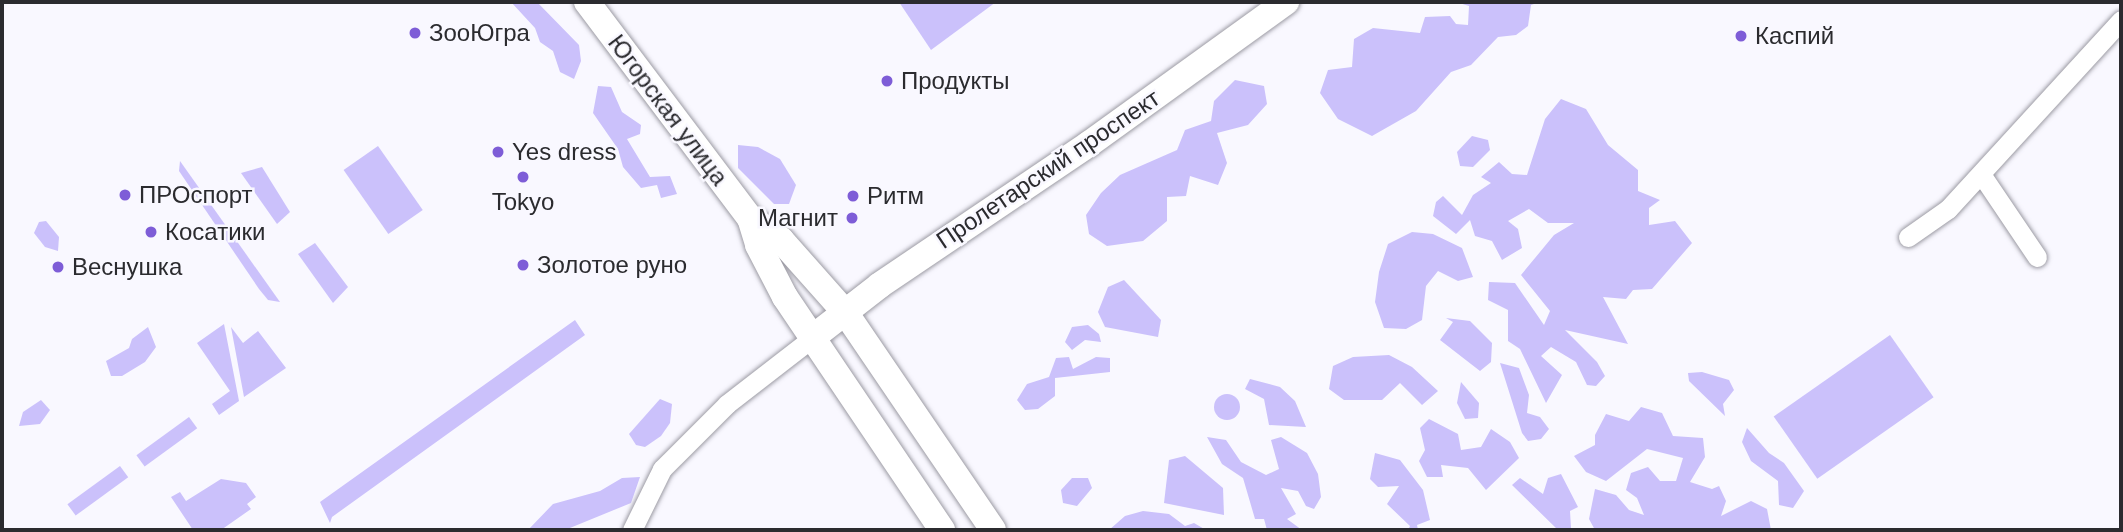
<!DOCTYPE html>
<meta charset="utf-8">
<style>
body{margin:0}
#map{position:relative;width:2123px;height:532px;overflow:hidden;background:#f9f8ff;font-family:Arial,sans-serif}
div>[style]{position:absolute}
.green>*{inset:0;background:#cbc1fb;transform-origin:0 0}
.round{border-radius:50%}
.roads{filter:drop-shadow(0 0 2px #9c9ba4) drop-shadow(0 0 2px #9c9ba4)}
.minor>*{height:19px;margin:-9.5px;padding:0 9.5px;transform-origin:9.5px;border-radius:9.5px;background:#fff}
.secondary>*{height:26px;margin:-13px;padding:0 13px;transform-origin:13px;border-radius:13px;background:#fff}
.dots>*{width:19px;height:19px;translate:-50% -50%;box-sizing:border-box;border:4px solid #f9f8ff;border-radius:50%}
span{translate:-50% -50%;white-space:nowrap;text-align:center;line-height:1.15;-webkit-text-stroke:5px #f9f8ff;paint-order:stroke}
.poi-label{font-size:24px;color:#2b2b2f}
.left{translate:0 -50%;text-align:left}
.right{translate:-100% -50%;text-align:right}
.street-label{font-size:24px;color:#2b2b2f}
.frame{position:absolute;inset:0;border:4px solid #2b2b2f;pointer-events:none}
</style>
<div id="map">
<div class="green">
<i style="clip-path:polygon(511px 2px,537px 2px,579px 45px,581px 61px,574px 79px,560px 72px,553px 51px,540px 42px,535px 28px)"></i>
<i style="clip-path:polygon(899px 2px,996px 2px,931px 50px)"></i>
<i style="clip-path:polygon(1456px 2px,1540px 2px,1531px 5px,1528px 26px,1516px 35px,1498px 37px,1471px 65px,1451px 72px,1416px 111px,1372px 136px,1338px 119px,1320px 93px,1328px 70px,1352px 67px,1354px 39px,1373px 28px,1420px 33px,1425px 17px,1450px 16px,1456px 24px,1468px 25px,1469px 6px)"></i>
<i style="clip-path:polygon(1235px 80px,1264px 86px,1267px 104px,1248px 125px,1217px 133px,1227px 163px,1218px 185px,1190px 176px,1186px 196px,1167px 197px,1167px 221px,1143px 241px,1107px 246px,1089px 234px,1086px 215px,1101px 193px,1120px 175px,1177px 150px,1185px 130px,1211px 121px,1214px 101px)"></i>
<i style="clip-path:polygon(598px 86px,611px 87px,622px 112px,641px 125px,640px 134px,627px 139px,650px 177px,670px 176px,677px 194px,661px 198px,657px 185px,641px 188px,623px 167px,618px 149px,593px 113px)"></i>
<i style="clip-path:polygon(1561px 99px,1586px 109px,1608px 145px,1638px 170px,1638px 191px,1660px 200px,1649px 208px,1649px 225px,1675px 221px,1692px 243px,1652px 289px,1633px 290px,1626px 299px,1603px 297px,1628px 344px,1565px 330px,1597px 362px,1605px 376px,1596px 386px,1587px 385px,1576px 362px,1551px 347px,1541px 356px,1562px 375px,1546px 403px,1520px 349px,1508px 341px,1508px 310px,1488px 300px,1489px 282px,1515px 283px,1544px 325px,1550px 311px,1521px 275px,1554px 235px,1574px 223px,1548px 223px,1529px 209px,1508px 221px,1518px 229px,1522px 248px,1502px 260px,1492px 241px,1475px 236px,1470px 220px,1456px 234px,1433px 216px,1436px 202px,1443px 196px,1462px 215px,1473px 195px,1491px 183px,1481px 177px,1499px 162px,1512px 174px,1527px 175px,1545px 119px)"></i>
<i style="clip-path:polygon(1472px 136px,1488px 140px,1490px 150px,1473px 167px,1460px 166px,1457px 152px)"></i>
<i style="clip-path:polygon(738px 145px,758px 147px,780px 159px,796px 185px,789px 204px,774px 204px,738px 168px)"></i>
<i style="left:378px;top:146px;width:78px;height:42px;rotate:55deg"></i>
<i style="clip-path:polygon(180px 161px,280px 302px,268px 300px,259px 289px,179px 171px)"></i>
<i style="clip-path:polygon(262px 167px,290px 212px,277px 224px,241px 173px)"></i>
<i style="clip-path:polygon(46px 221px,59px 237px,58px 251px,45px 247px,34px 233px,39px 222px)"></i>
<i style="clip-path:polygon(1412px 232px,1433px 234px,1462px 248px,1473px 277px,1458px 281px,1438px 271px,1426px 286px,1422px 320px,1406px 329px,1384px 328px,1375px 302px,1379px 272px,1388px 244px)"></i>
<i style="clip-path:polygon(315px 243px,348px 287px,333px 303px,298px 254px)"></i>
<i style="clip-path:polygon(1124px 280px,1161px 320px,1158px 337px,1105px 327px,1098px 312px,1108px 287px)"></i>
<i style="clip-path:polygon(1446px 318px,1470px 321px,1492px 343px,1491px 362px,1480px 371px,1440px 340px,1453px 322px)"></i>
<i style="clip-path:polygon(575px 320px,585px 335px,332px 517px,330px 523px,320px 502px)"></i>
<i style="clip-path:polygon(224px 324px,239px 401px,219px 415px,212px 404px,230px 391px,197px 343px)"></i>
<i style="clip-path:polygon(1088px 325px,1099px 334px,1101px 342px,1085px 340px,1072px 350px,1065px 342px,1072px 327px)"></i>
<i style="clip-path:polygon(148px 327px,156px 347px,145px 362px,122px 376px,111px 376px,106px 361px,129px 348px,132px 339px)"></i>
<i style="clip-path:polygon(231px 327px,243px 343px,258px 331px,286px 368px,244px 397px)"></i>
<i style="left:1890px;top:335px;width:76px;height:142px;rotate:55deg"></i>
<i style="clip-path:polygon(1389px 355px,1412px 367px,1438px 391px,1422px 405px,1400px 383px,1382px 400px,1344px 400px,1329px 389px,1333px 366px,1353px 357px)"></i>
<i style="clip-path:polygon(1069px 357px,1073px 369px,1096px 357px,1110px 358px,1110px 372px,1055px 378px,1055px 396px,1038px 409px,1025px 410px,1017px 400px,1027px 384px,1049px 377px,1056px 358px)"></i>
<i style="clip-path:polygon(1500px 363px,1519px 368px,1529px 395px,1527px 413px,1540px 417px,1549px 429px,1541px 439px,1528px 441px,1522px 433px)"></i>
<i style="clip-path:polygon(1702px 372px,1729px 380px,1734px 390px,1723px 404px,1725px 416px,1689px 381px,1688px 373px)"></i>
<i style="clip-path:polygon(1250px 379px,1280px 387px,1295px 401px,1306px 427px,1269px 425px,1264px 399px,1245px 389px)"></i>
<i style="clip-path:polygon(1461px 382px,1479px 403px,1478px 418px,1465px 419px,1457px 403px)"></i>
<i class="round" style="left:1214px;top:394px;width:26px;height:26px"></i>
<i style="clip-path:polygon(660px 399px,672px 404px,670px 423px,661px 436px,645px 447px,636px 445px,629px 434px)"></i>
<i style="clip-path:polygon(41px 400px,50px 410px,40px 424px,19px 426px,23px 412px)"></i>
<i style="clip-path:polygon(1641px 407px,1662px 413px,1673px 436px,1703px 438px,1705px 457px,1690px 482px,1712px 489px,1719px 486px,1726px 501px,1721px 516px,1751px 501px,1767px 509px,1771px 530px,1595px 530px,1589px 519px,1595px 489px,1616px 495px,1629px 510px,1644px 515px,1637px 498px,1626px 490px,1631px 473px,1648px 467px,1660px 481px,1676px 481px,1683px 458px,1647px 449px,1606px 481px,1586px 472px,1574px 456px,1595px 445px,1595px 435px,1606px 414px,1629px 421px)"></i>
<i style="left:189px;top:417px;width:14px;height:65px;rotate:54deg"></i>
<i style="clip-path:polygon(1429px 419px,1458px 434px,1461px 450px,1481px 447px,1491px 429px,1510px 442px,1519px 458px,1486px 490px,1468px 468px,1441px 465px,1443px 477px,1427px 477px,1419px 461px,1425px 450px,1420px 428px)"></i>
<i style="clip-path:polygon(1747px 428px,1769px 453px,1784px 463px,1804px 491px,1793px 508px,1779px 505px,1778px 481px,1751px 461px,1742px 442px)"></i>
<i style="clip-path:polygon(1207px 437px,1226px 440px,1241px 462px,1266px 475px,1279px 469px,1271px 440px,1281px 437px,1307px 453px,1318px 474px,1321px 497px,1314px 509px,1306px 506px,1298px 491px,1281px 488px,1296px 514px,1287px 519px,1302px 530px,1267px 530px,1264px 519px,1255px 519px,1243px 478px,1222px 464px)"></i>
<i style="clip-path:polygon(1375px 453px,1400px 460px,1423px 490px,1430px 520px,1417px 525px,1418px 530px,1408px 530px,1410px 526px,1387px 504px,1399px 486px,1378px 487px,1370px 479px)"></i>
<i style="clip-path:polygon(1185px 456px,1223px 488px,1224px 515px,1164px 503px,1169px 460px)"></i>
<i style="left:120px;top:466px;width:14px;height:65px;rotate:54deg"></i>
<i style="clip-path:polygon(1561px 474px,1578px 507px,1570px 511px,1571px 528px,1566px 530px,1558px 530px,1512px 485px,1520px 478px,1543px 494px,1548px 478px)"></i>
<i style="clip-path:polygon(640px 477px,631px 503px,565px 530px,528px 530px,553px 504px,600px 491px,622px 478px)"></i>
<i style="clip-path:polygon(1072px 478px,1088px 478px,1092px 488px,1077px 506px,1063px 503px,1061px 490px)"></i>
<i style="clip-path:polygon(221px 479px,246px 483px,256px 497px,247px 504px,251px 509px,221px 530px,193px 530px,171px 497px,180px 492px,186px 501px)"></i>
<i style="clip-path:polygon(1143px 511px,1169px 514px,1185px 526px,1194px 523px,1206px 530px,1109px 530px,1125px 516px)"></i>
</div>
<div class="roads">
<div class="minor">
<i style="left:1981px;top:174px;width:100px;rotate:56deg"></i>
<i style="left:1908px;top:237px;width:49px;rotate:-35deg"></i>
<i style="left:1948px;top:209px;width:256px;rotate:-47.5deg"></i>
<i style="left:632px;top:530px;width:68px;rotate:-63.8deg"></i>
<i style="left:662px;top:469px;width:92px;rotate:-45deg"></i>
<i style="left:727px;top:404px;width:108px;rotate:-37.8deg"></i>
</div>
<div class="secondary">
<i style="left:587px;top:2px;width:271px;rotate:53deg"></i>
<i style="left:750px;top:218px;width:38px;rotate:35deg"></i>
<i style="left:781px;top:240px;width:96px;rotate:48.4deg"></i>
<i style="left:845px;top:312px;width:263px;rotate:55.8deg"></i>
<i style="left:750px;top:218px;width:28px;rotate:73deg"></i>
<i style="left:758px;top:245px;width:59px;rotate:62.6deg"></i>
<i style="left:785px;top:297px;width:281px;rotate:56deg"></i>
<i style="left:812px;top:338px;width:86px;rotate:-37.9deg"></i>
<i style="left:880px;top:285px;width:252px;rotate:-34deg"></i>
<i style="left:1089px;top:144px;width:243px;rotate:-35.8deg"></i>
</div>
</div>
<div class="dots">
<i style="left:415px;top:33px;background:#7e5dd7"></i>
<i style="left:1741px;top:36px;background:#7e5dd7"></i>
<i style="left:887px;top:81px;background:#7e5dd7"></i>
<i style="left:498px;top:152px;background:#7e5dd7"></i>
<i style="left:523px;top:177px;background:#7e5dd7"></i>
<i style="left:125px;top:195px;background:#7e5dd7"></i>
<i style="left:853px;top:196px;background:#7e5dd7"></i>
<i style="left:852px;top:218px;background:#7e5dd7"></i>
<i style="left:151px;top:232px;background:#7e5dd7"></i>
<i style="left:523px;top:265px;background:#7e5dd7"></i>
<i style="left:58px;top:267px;background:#7e5dd7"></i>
</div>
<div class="poi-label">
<span class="left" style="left:429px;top:33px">ЗооЮгра</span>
<span class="left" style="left:1755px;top:36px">Каспий</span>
<span class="left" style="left:901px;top:81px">Продукты</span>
<span class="left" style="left:512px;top:152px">Yes dress</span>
<span class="left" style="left:139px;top:195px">ПРОспорт</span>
<span class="left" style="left:867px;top:196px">Ритм</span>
<span style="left:523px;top:202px">Tokyo</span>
<span class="right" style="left:838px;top:218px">Магнит</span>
<span class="left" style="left:165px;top:232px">Косатики</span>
<span class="left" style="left:537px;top:265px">Золотое руно</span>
<span class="left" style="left:72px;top:267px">Веснушка</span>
</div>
<div class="street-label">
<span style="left:668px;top:110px;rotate:53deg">Югорская улица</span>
<span style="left:1048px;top:169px;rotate:-34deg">Пролетарский проспект</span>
</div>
<div class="frame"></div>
</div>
